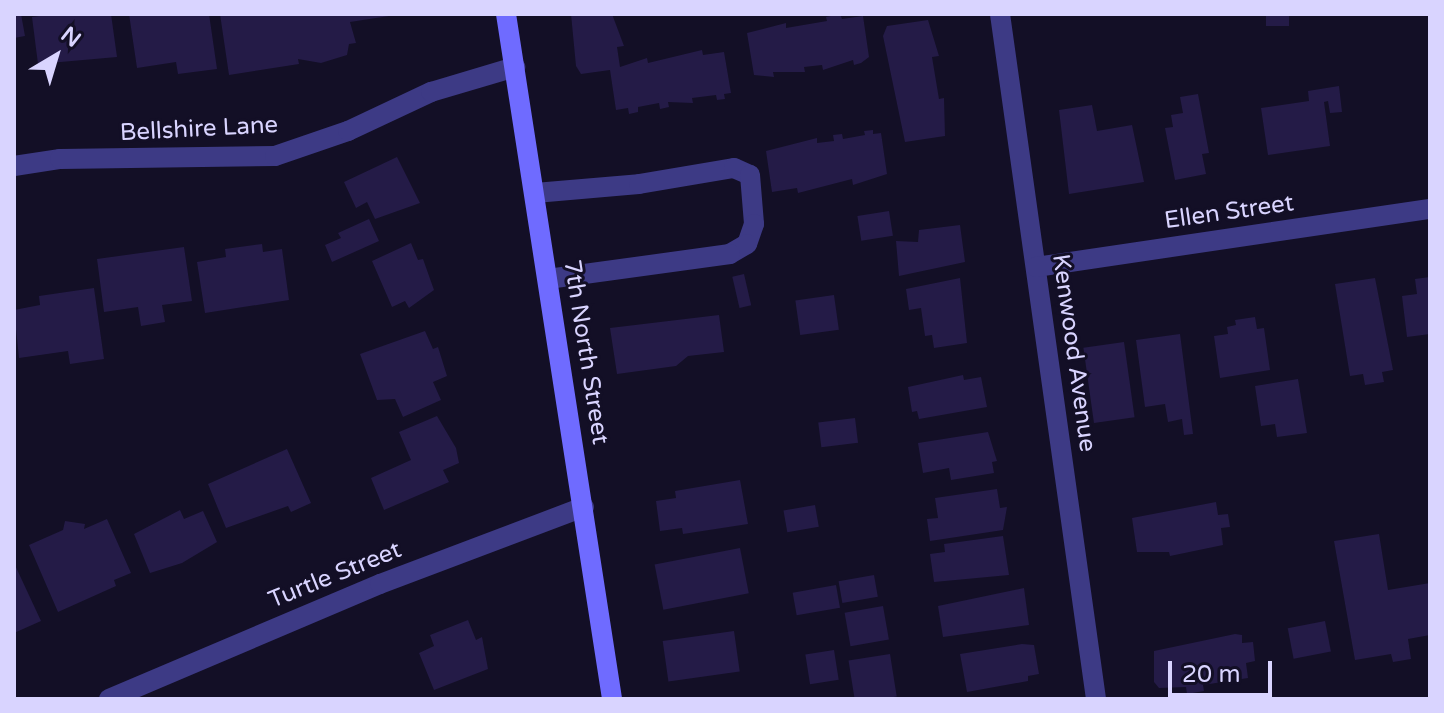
<!DOCTYPE html>
<style>
body{margin:0}
#map{position:relative;width:1444px;height:713px;overflow:hidden;background:#130f26;font-family:"Varela Round",sans-serif}
div>[style]{position:absolute}
.building>*{inset:0;background:#241b47;transform-origin:0 0}
.lane>*{height:20px;margin:-10px;padding:0 10px;transform-origin:10px;border-radius:10px;background:#3d3a85}
.street>*{height:20px;margin:-10px;padding:0 10px;transform-origin:10px;border-radius:10px;background:#3d3a85}
.secondary>*{height:20px;margin:-10px;padding:0 10px;transform-origin:10px;border-radius:10px;background:#6f6bff}
span{translate:-50% -50%;white-space:nowrap;text-align:center;line-height:1.15;-webkit-text-stroke:6px #130f26;paint-order:stroke}
.street-label{font-size:24px;color:#d9d4ff}
.frame{position:absolute;inset:0;border:16px solid #d9d4ff;pointer-events:none}
.north{position:absolute;left:16px;top:16px;width:80px;height:80px;-webkit-text-stroke:6px #130f26;paint-order:stroke;rotate:38deg;font-size:22px;font-weight:700;line-height:32px;text-align:center;color:#d9d4ff}
.north::after{content:'';display:block;margin:auto;width:28px;height:36px;background:#d9d4ff;clip-path:polygon(50% 0,100% 100%,50% 72%,0 100%)}
.scale{position:absolute;left:1168px;top:661px;width:104px;height:36px;box-sizing:border-box;border:4px solid #d9d4ff;border-top:0;padding-left:10px;font-size:24px;line-height:28px;white-space:nowrap;color:#d9d4ff;-webkit-text-stroke:6px #130f26;paint-order:stroke}
</style>
<div id="map">
<div class="building">
<i style="clip-path:polygon(14px 14px,21px 14px,25px 36px,14px 38px)"></i>
<i style="clip-path:polygon(54px 14px,111px 14px,117px 57px,38px 64px,32px 17px)"></i>
<i style="clip-path:polygon(129px 14px,209px 14px,217px 69px,178px 74px,176px 62px,137px 68px)"></i>
<i style="clip-path:polygon(220px 14px,389px 14px,389px 16px,350px 22px,356px 43px,349px 44px,347px 55px,321px 63px,298px 59px,299px 64px,229px 75px)"></i>
<i style="clip-path:polygon(571px 14px,612px 14px,624px 46px,617px 47px,620px 67px,647px 58px,648px 63px,702px 50px,703px 55px,724px 52px,731px 93px,724px 94px,725px 99px,717px 100px,716px 95px,692px 98px,693px 103px,668px 102px,669px 107px,660px 109px,659px 103px,638px 107px,638px 112px,629px 114px,628px 108px,616px 110px,610px 70px,581px 74px,576px 66px)"></i>
<i style="clip-path:polygon(840px 14px,842px 19px,863px 16px,869px 57px,861px 63px,854px 65px,853px 60px,823px 70px,822px 65px,804px 67px,805px 72px,773px 72px,774px 77px,754px 75px,747px 33px,786px 23px,786px 28px,827px 21px,826px 17px)"></i>
<i style="left:1266px;top:14px;width:23px;height:12px"></i>
<i style="clip-path:polygon(928px 20px,939px 56px,932px 57px,939px 99px,944px 98px,945px 136px,905px 142px,883px 36px,887px 26px)"></i>
<i style="clip-path:polygon(1339px 86px,1342px 112px,1330px 113px,1328px 101px,1324px 102px,1330px 146px,1268px 155px,1261px 108px,1309px 101px,1308px 91px)"></i>
<i style="clip-path:polygon(1198px 94px,1209px 153px,1202px 154px,1206px 174px,1175px 180px,1165px 128px,1173px 127px,1171px 115px,1183px 113px,1180px 97px)"></i>
<i style="clip-path:polygon(1092px 105px,1097px 131px,1132px 125px,1144px 182px,1069px 194px,1059px 110px)"></i>
<i style="clip-path:polygon(873px 130px,873px 134px,881px 133px,887px 174px,853px 185px,852px 179px,798px 193px,797px 188px,772px 192px,766px 151px,817px 138px,817px 143px,834px 141px,833px 135px,842px 134px,843px 139px,865px 135px,864px 131px)"></i>
<i style="clip-path:polygon(397px 157px,420px 203px,375px 219px,367px 202px,356px 208px,344px 182px)"></i>
<i style="left:889px;top:211px;width:25px;height:32px;rotate:81deg"></i>
<i style="clip-path:polygon(369px 219px,379px 241px,332px 262px,325px 245px,341px 238px,338px 233px)"></i>
<i style="clip-path:polygon(960px 225px,965px 262px,899px 276px,896px 241px,918px 242px,919px 230px)"></i>
<i style="clip-path:polygon(411px 243px,418px 260px,423px 259px,434px 290px,409px 308px,405px 301px,392px 307px,372px 261px)"></i>
<i style="clip-path:polygon(262px 244px,263px 252px,282px 249px,289px 300px,205px 313px,197px 262px,226px 257px,225px 249px)"></i>
<i style="clip-path:polygon(184px 247px,192px 301px,162px 305px,165px 322px,141px 326px,138px 307px,104px 312px,97px 259px)"></i>
<i style="left:744px;top:274px;width:32px;height:12px;rotate:77deg"></i>
<i style="clip-path:polygon(1430px 277px,1430px 334px,1407px 337px,1402px 296px,1417px 294px,1415px 279px)"></i>
<i style="clip-path:polygon(960px 278px,967px 343px,934px 348px,932px 335px,925px 336px,921px 308px,909px 310px,906px 289px)"></i>
<i style="clip-path:polygon(1375px 278px,1393px 370px,1382px 372px,1384px 382px,1365px 385px,1363px 374px,1350px 376px,1335px 284px)"></i>
<i style="clip-path:polygon(94px 288px,104px 359px,70px 364px,68px 351px,19px 358px,14px 310px,40px 305px,39px 296px)"></i>
<i style="left:834px;top:295px;width:35px;height:39px;rotate:82deg"></i>
<i style="clip-path:polygon(719px 315px,724px 352px,688px 356px,676px 366px,617px 374px,610px 328px)"></i>
<i style="clip-path:polygon(1255px 317px,1257px 329px,1264px 328px,1270px 370px,1220px 378px,1214px 336px,1228px 334px,1227px 327px,1236px 325px,1235px 320px)"></i>
<i style="clip-path:polygon(425px 331px,433px 349px,438px 347px,447px 376px,433px 382px,441px 400px,403px 417px,395px 399px,377px 400px,360px 354px)"></i>
<i style="clip-path:polygon(1180px 334px,1193px 434px,1184px 435px,1182px 419px,1168px 422px,1165px 404px,1145px 407px,1136px 340px)"></i>
<i style="left:1124px;top:342px;width:76px;height:41px;rotate:82deg"></i>
<i style="clip-path:polygon(963px 375px,964px 380px,981px 377px,987px 407px,919px 419px,917px 411px,912px 412px,908px 387px)"></i>
<i style="clip-path:polygon(1298px 379px,1307px 433px,1277px 437px,1275px 424px,1261px 426px,1255px 386px)"></i>
<i style="clip-path:polygon(437px 416px,456px 448px,459px 463px,443px 470px,449px 482px,384px 510px,371px 478px,411px 460px,399px 432px)"></i>
<i style="left:855px;top:418px;width:25px;height:37px;rotate:83deg"></i>
<i style="clip-path:polygon(988px 432px,997px 461px,992px 462px,994px 473px,951px 480px,949px 468px,923px 473px,918px 443px)"></i>
<i style="clip-path:polygon(287px 449px,311px 503px,291px 512px,288px 506px,226px 528px,208px 484px)"></i>
<i style="clip-path:polygon(740px 480px,748px 524px,683px 534px,682px 528px,660px 531px,656px 501px,676px 498px,675px 491px)"></i>
<i style="clip-path:polygon(997px 489px,1000px 508px,1007px 507px,1003px 530px,930px 541px,927px 519px,938px 518px,935px 498px)"></i>
<i style="clip-path:polygon(1216px 502px,1218px 515px,1228px 514px,1230px 527px,1221px 528px,1223px 545px,1170px 556px,1169px 552px,1137px 552px,1132px 518px)"></i>
<i style="left:815px;top:505px;width:22px;height:32px;rotate:80deg"></i>
<i style="clip-path:polygon(180px 510px,184px 519px,203px 511px,217px 542px,182px 563px,150px 573px,134px 534px)"></i>
<i style="clip-path:polygon(107px 519px,131px 573px,114px 580px,116px 586px,58px 612px,29px 545px,63px 530px,65px 521px,85px 524px,84px 529px)"></i>
<i style="clip-path:polygon(1379px 534px,1388px 590px,1430px 583px,1430px 635px,1408px 639px,1411px 659px,1393px 662px,1391px 654px,1355px 660px,1334px 541px)"></i>
<i style="clip-path:polygon(1003px 536px,1009px 575px,934px 582px,930px 554px,945px 552px,944px 544px)"></i>
<i style="left:740px;top:548px;width:46px;height:87px;rotate:79deg"></i>
<i style="clip-path:polygon(14px 563px,41px 621px,14px 633px)"></i>
<i style="left:874px;top:575px;width:22px;height:36px;rotate:80deg"></i>
<i style="left:836px;top:585px;width:23px;height:44px;rotate:80deg"></i>
<i style="clip-path:polygon(1024px 588px,1029px 625px,943px 637px,938px 606px)"></i>
<i style="left:883px;top:606px;width:34px;height:39px;rotate:80deg"></i>
<i style="clip-path:polygon(468px 620px,476px 640px,482px 637px,488px 669px,434px 690px,419px 653px,434px 646px,430px 635px)"></i>
<i style="left:1325px;top:621px;width:31px;height:38px;rotate:79deg"></i>
<i style="left:734px;top:631px;width:41px;height:72px;rotate:82deg"></i>
<i style="clip-path:polygon(1235px 634px,1242px 635px,1242px 643px,1253px 642px,1255px 661px,1246px 663px,1248px 678px,1203px 685px,1204px 691px,1187px 694px,1186px 687px,1159px 688px,1154px 682px,1154px 651px)"></i>
<i style="clip-path:polygon(1022px 644px,1034px 645px,1039px 674px,1028px 676px,1028px 681px,967px 692px,960px 654px)"></i>
<i style="left:834px;top:650px;width:30px;height:29px;rotate:81deg"></i>
<i style="left:890px;top:654px;width:43px;height:42px;rotate:81deg"></i>
</div>
<div class="lane">
<i style="left:535px;top:193px;width:104px;rotate:-4.9deg"></i>
<i style="left:639px;top:184px;width:96px;rotate:-9.6deg"></i>
<i style="left:734px;top:168px;width:17px;rotate:24deg"></i>
<i style="left:750px;top:175px;width:49px;rotate:85.3deg"></i>
<i style="left:754px;top:224px;width:21px;rotate:109deg"></i>
<i style="left:747px;top:244px;width:20px;rotate:150deg"></i>
<i style="left:730px;top:254px;width:184px;rotate:172.2deg"></i>
</div>
<div class="street">
<i style="left:1000px;top:14px;width:692px;rotate:82.02deg"></i>
<i style="left:14px;top:166px;width:47px;rotate:-8.7deg"></i>
<i style="left:60px;top:159px;width:215px;rotate:-0.8deg"></i>
<i style="left:275px;top:156px;width:77px;rotate:-18.9deg"></i>
<i style="left:348px;top:131px;width:92px;rotate:-25.2deg"></i>
<i style="left:431px;top:92px;width:88px;rotate:-16.6deg"></i>
<i style="left:1036px;top:267px;width:398px;rotate:-8.4deg"></i>
<i style="left:109px;top:699px;width:294px;rotate:-23deg"></i>
<i style="left:380px;top:584px;width:218px;rotate:-20.7deg"></i>
</div>
<div class="secondary">
<i style="left:506px;top:14px;width:693px;rotate:81.2deg"></i>
</div>
<div class="street-label">
<span style="left:199px;top:129px;rotate:-3deg">Bellshire Lane</span>
<span style="left:1229px;top:212px;rotate:-8deg">Ellen Street</span>
<span style="left:586px;top:352px;rotate:81deg">7th North Street</span>
<span style="left:1074px;top:353px;rotate:82deg">Kenwood Avenue</span>
<span style="left:335px;top:575px;rotate:-22deg">Turtle Street</span>
</div>
<div class="frame"></div>
<div class="north">N</div>
<div class="scale">20 m</div>
</div>
